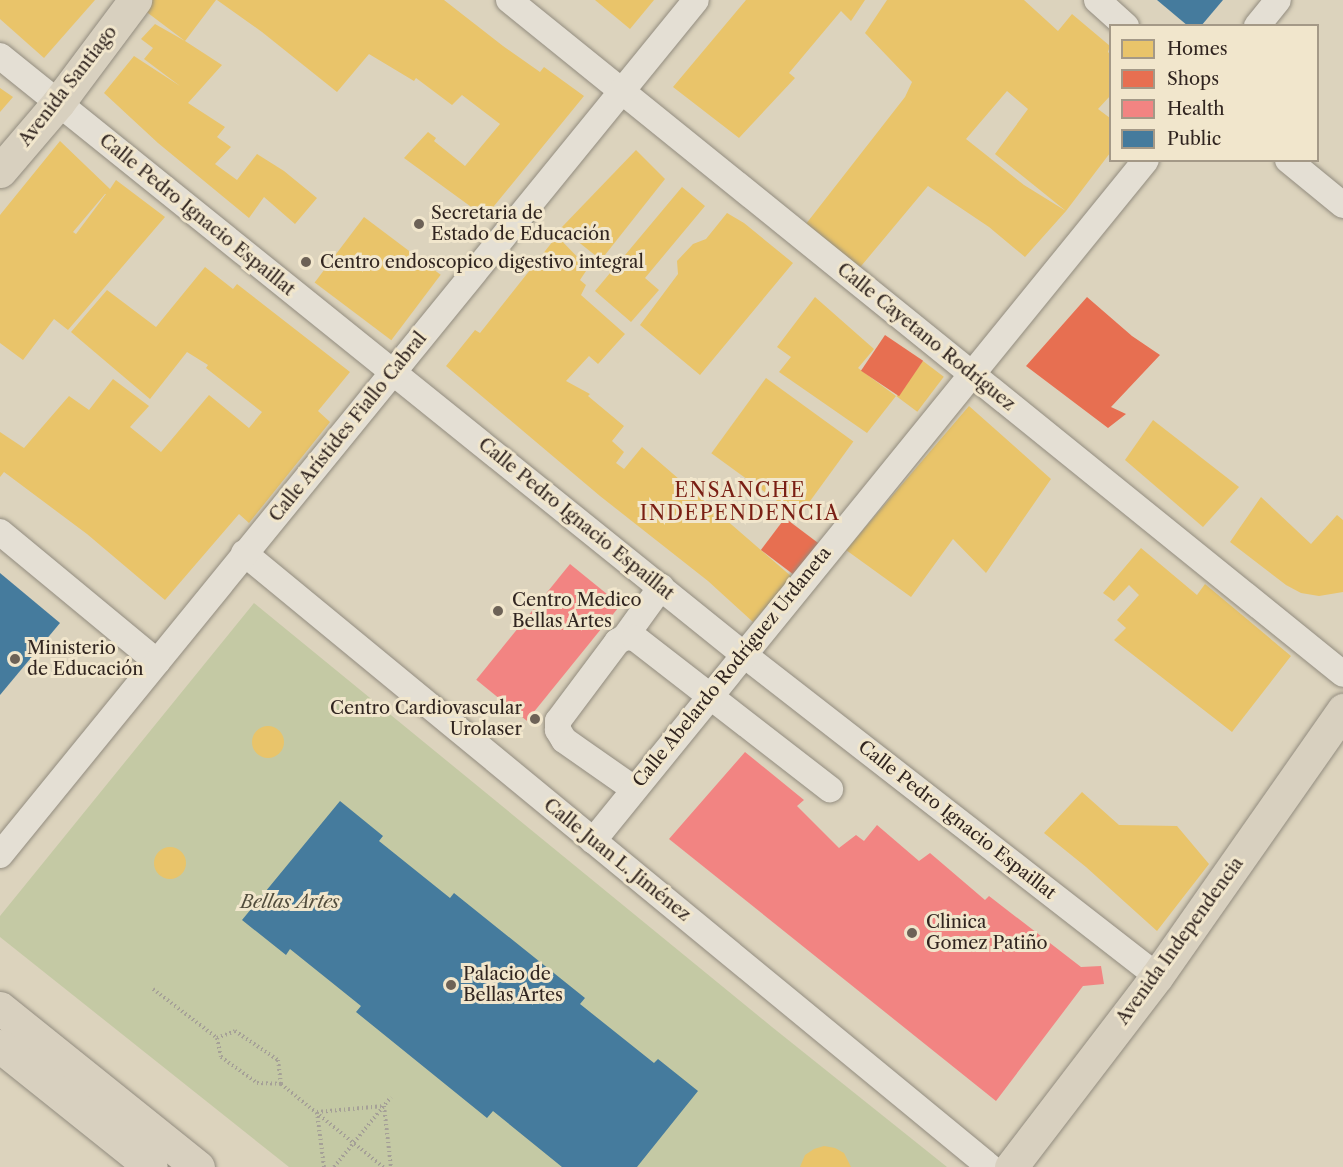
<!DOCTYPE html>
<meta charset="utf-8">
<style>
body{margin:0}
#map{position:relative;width:1343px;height:1167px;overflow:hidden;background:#dcd3bd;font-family:"Libre Caslon Text",serif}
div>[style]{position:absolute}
.green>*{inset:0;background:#c4c9a4}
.homes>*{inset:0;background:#e9c46a;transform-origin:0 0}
.round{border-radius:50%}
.shops>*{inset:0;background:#e76f51;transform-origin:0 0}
.health>*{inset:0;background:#f28482;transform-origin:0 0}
.public>*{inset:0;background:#457b9d}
.path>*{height:4px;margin-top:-2px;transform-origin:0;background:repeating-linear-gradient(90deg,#a5a097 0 1.5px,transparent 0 4.5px)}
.roads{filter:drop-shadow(0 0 2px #928c7f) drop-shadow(0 0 2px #928c7f)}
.minor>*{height:26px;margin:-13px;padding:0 13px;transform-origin:13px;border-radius:13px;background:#e4dfd4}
.major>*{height:33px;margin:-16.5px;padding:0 16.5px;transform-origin:16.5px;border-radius:16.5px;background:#d8d0bf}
.dots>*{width:16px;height:16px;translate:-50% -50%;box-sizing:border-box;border:3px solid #f1e6cc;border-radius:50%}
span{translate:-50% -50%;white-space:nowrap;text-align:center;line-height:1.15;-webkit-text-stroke:6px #f1e6cc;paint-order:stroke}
.street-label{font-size:18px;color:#312520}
.poi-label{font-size:18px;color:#312520}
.left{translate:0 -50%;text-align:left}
.right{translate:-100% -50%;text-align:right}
.park-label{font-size:18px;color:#514c3c;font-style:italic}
.neighbourhood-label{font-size:20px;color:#7a1f14;letter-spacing:1.5px}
.legend{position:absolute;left:1109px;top:24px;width:210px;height:138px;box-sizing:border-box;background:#f1e6cc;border:2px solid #a49987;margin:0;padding:8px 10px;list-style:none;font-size:18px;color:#312520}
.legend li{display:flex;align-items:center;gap:12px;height:30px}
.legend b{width:30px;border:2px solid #a49987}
</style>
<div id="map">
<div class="green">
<i style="clip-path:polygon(254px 603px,772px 1027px,947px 1167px,289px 1167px,0 937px,0 916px)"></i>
</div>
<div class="homes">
<i style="clip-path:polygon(0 0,95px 0,44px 58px,0 19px)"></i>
<i style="clip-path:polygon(145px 0,216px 0,185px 41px,222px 65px,188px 103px,225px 127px,217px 137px,231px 147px,215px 164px,237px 180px,257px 154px,284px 171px,317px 198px,295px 224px,264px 197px,249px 218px,158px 143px,104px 93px,134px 56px,180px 86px,144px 59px,153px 48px,141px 39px,155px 24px,185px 41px,140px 7px)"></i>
<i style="clip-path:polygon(217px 0,444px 0,503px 46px,540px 72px,544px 67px,584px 96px,485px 217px,404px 158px,428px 132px,436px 138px,434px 141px,465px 166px,500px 124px,462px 95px,452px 105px,416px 78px,414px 81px,369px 54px,337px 92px,262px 32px)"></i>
<i style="clip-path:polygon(595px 0,654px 0,630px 29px)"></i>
<i style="clip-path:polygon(746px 0,865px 0,851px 21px,841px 11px,789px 73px,795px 78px,739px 138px,673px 87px)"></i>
<i style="clip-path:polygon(887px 0,1024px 0,1058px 31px,1072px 14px,1110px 46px,1108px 52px,1110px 54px,1110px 96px,1098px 109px,1110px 118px,1110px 153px,1066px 211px,995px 154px,1028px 109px,1007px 91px,966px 139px,1024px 185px,1066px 211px,1025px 257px,989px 227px,928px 186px,857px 271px,802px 229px,905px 97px,912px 82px,865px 33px)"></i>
<i style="clip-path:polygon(0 88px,13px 97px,0 112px)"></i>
<i style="clip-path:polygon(evenodd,60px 141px,110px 189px,116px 180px,165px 217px,68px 330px,54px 319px,23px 360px,0 343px,0 215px,60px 141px,105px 194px,106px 194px,76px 234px,73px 232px,105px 194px)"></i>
<i style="clip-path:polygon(636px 150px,665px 179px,601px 260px,561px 228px)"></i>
<i style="clip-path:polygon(682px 187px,705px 206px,645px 278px,659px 290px,631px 322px,595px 291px)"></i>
<i style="clip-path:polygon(727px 213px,744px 223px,793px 263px,700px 375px,640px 325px,678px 274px,677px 261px,693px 244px,706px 239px)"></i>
<i style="left:364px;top:217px;width:96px;height:82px;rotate:37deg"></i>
<i style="clip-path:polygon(557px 236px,588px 268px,580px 280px,586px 285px,581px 295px,625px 334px,598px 364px,589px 356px,566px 381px,590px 394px,588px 396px,624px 426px,612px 441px,624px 452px,616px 463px,624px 469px,642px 447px,792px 577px,753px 622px,708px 581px,600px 496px,446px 366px,475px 330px,480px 333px)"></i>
<i style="clip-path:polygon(205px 267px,233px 289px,237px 284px,350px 372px,318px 411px,330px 422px,249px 523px,239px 514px,165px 600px,87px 534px,4px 472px,0 477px,0 432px,24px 448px,69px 396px,89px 410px,113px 379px,149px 406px,130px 427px,161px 452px,209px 395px,249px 428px,262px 412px,206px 368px,208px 365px,187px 352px,150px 399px,71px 332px,107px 290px,156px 327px)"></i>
<i style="clip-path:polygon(815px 297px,874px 349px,858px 368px,896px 396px,867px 433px,779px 372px,791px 357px,777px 347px)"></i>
<i style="left:923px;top:361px;width:26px;height:44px;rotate:37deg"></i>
<i style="left:766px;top:378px;width:108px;height:93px;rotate:36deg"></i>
<i style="clip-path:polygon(969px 406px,1051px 479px,986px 573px,953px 539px,911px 597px,846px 550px)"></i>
<i style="clip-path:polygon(1153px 420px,1239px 487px,1203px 527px,1125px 460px)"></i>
<i style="clip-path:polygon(1261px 497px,1311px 544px,1337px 515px,1343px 520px,1343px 592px,1319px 596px,1301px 593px,1286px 585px,1230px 542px)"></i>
<i style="clip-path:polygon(1141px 548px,1197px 595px,1205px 584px,1291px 656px,1232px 732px,1114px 640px,1126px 628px,1117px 620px,1139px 595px,1129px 585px,1114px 601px,1103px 593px)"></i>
<i class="round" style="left:252px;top:726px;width:32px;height:32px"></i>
<i style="clip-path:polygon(1082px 792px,1119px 825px,1177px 826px,1209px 864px,1157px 931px,1086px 867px,1044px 833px)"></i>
<i class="round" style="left:154px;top:847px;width:32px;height:32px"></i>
<i style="clip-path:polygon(824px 1146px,835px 1148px,844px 1153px,851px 1167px,800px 1167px,805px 1155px,814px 1149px)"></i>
</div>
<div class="shops">
<i style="clip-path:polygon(1087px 297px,1132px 336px,1160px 355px,1111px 407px,1126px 414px,1108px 428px,1026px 366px)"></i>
<i style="left:885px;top:335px;width:46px;height:43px;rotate:34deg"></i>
<i style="left:785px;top:518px;width:44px;height:40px;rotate:37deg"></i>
</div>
<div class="health">
<i style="left:570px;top:564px;width:65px;height:149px;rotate:39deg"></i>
<i style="clip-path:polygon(745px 752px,804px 800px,797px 806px,839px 848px,856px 835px,864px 841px,877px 825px,919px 861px,930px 853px,985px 900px,989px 896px,1081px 967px,1101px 966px,1104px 984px,1083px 986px,996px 1101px,669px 839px)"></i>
</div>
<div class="public">
<i style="clip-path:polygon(1157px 0,1223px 0,1201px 26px,1188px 26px)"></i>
<i style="clip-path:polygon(0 573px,60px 623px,0 695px)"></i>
<i style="clip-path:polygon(340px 801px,383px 836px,379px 841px,450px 898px,454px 893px,585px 998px,580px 1004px,654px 1063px,658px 1059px,698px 1091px,637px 1167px,562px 1167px,493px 1111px,487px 1118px,356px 1012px,361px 1006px,290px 949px,286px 955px,242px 920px)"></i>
</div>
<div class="path">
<i style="left:153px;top:989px;width:81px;rotate:37.4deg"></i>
<i style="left:217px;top:1038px;width:19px;rotate:-21deg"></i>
<i style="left:235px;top:1031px;width:52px;rotate:34deg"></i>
<i style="left:278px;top:1060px;width:24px;rotate:83deg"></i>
<i style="left:281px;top:1084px;width:132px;rotate:39.1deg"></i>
<i style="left:217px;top:1038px;width:19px;rotate:78deg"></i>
<i style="left:221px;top:1057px;width:44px;rotate:35.8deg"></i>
<i style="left:257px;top:1083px;width:24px;rotate:2deg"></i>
<i style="left:324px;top:1167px;width:55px;rotate:-97.3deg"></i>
<i style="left:317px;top:1112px;width:67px;rotate:-5.1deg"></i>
<i style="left:384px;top:1106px;width:61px;rotate:83.5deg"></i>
<i style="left:334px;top:1167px;width:90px;rotate:-50.8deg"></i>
</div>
<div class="roads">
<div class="minor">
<i style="left:509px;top:0;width:1072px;rotate:38.94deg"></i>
<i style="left:1097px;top:0;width:39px;rotate:42deg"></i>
<i style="left:1257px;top:26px;width:33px;rotate:-51deg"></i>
<i style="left:0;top:56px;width:954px;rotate:38.83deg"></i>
<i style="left:743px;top:654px;width:524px;rotate:37.87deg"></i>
<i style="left:1288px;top:160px;width:71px;rotate:39.3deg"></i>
<i style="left:0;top:532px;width:204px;rotate:39.6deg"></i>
<i style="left:244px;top:553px;width:966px;rotate:39.46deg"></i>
<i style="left:625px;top:637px;width:62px;rotate:-54.2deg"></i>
<i style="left:634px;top:789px;width:85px;rotate:-145deg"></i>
<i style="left:564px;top:740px;width:12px;rotate:-121deg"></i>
<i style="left:558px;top:730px;width:9px;rotate:-90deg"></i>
<i style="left:558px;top:721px;width:99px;rotate:-53.2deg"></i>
<i style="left:617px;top:642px;width:9px;rotate:-32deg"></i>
<i style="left:625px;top:637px;width:10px;rotate:6deg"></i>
<i style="left:635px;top:638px;width:247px;rotate:37.8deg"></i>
<i style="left:593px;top:841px;width:877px;rotate:-50.92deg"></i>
<i style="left:0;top:855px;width:1102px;rotate:-50.85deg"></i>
</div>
<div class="major">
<i style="left:0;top:171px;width:89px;rotate:-49.5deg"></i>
<i style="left:58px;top:103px;width:129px;rotate:-53.2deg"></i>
<i style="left:0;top:1008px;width:254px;rotate:38.8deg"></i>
<i style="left:0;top:1046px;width:193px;rotate:38.7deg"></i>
<i style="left:1011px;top:1167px;width:240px;rotate:-52.6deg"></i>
<i style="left:1157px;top:976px;width:325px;rotate:-55deg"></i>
</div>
</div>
<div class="dots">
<i style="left:419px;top:224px;background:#6d6257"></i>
<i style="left:306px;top:262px;background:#6d6257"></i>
<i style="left:498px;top:611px;background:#6d6257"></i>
<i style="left:15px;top:659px;background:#6d6257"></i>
<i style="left:535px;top:719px;background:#6d6257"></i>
<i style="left:912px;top:933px;background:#6d6257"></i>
<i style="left:451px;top:985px;background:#6d6257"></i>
</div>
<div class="street-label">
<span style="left:68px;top:86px;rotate:-52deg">Avenida Santiago</span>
<span style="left:197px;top:215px;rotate:39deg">Calle Pedro Ignacio Espaillat</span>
<span style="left:926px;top:337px;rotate:39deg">Calle Cayetano Rodríguez</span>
<span style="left:348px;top:427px;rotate:-51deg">Calle Arístides Fiallo Cabral</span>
<span style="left:576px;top:519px;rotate:39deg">Calle Pedro Ignacio Espaillat</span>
<span style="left:732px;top:667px;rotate:-51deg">Calle Abelardo Rodríguez Urdaneta</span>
<span style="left:957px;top:820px;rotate:38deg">Calle Pedro Ignacio Espaillat</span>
<span style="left:617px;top:860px;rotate:39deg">Calle Juan L. Jiménez</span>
<span style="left:1180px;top:941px;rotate:-54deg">Avenida Independencia</span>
</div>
<div class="poi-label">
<span class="left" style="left:431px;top:224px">Secretaria de<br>Estado de Educación</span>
<span class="left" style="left:320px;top:262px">Centro endoscopico digestivo integral</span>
<span class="left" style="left:512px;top:611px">Centro Medico<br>Bellas Artes</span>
<span class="left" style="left:27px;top:659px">Ministerio<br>de Educación</span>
<span class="right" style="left:522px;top:719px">Centro Cardiovascular<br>Urolaser</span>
<span class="left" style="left:926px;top:933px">Clinica<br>Gomez Patiño</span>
<span class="left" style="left:463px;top:985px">Palacio de<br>Bellas Artes</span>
</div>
<div class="park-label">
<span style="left:290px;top:902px">Bellas Artes</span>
</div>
<div class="neighbourhood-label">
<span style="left:740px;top:502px">ENSANCHE<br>INDEPENDENCIA</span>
</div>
<ul class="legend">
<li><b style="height:16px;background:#e9c46a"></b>Homes</li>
<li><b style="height:16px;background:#e76f51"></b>Shops</li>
<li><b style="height:16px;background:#f28482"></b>Health</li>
<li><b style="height:16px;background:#457b9d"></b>Public</li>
</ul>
</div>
